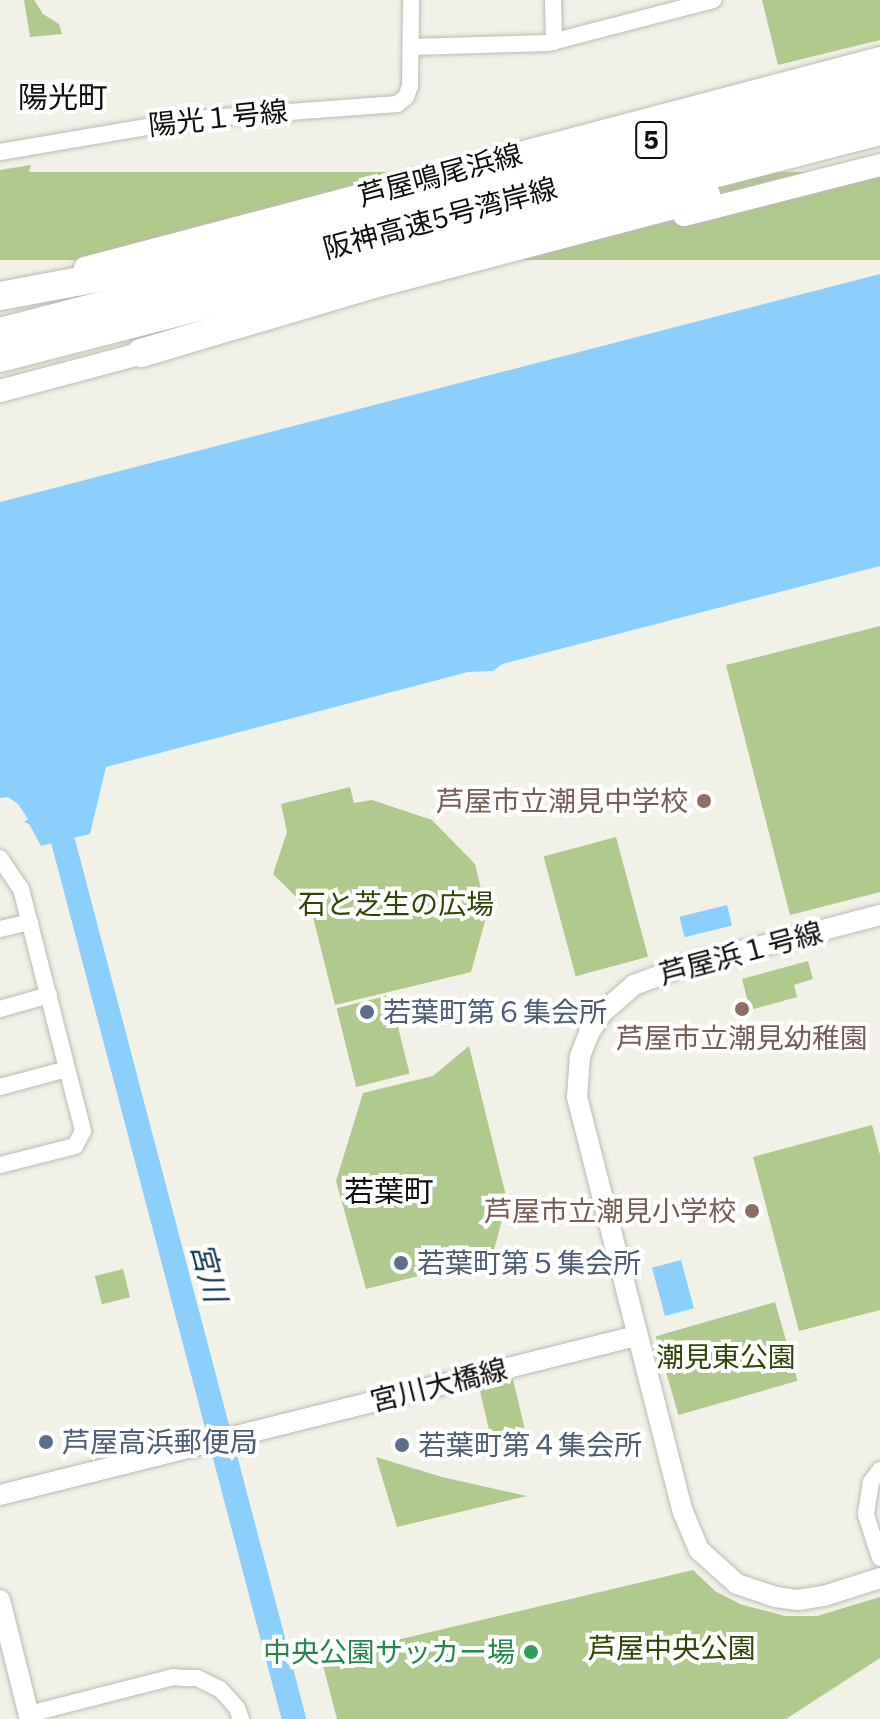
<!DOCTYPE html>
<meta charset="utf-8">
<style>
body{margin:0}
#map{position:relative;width:880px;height:1719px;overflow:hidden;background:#f2f1e8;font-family:"IBM Plex Sans","Noto Sans JP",sans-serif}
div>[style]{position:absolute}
.green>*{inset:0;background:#b0c98d;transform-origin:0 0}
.water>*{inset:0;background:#8ccffc;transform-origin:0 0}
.river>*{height:24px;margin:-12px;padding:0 12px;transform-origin:12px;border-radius:12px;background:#8ccffc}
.roads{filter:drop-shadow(0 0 2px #bcbbb2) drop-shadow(0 0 2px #bcbbb2)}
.minor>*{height:16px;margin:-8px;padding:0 8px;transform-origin:8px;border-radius:8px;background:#fff}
.tertiary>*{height:20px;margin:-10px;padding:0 10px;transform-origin:10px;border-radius:10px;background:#fff}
.secondary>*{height:22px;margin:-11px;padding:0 11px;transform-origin:11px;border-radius:11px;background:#fff}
.motorway>*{height:28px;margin:-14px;padding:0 14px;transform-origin:14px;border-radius:14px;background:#fff}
.dots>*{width:22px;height:22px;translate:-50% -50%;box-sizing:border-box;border:4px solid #fff;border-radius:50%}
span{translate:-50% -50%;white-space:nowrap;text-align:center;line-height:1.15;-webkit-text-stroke:8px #fff;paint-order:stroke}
.shield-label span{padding:2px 6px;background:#fff;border:2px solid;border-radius:6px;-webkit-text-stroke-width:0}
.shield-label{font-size:26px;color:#0f0f0c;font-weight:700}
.street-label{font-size:28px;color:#0f0f0c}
.education-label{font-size:28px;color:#785e54}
.right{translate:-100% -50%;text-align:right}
.park-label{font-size:28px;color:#314505}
.service-label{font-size:28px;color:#4e5e75}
.left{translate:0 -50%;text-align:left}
.leisure-label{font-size:28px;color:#27864d}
.neighbourhood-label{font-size:30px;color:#0f0f0c}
.water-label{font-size:30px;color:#10364d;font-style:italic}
</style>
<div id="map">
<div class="green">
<i style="clip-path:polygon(24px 0,34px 0,43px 14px,59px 24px,62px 34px,30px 37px)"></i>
<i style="clip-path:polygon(762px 0,880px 0,880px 40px,778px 65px)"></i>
<i style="clip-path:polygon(31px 165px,26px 182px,0 207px,0 170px)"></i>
<i style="left:880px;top:172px;width:88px;height:910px;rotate:90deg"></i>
<i style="clip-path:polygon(880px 626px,880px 892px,790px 915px,726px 665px)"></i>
<i style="clip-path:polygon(350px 787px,354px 803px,372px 800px,432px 820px,475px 864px,487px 914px,471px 972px,335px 1005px,312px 913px,273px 874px,287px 832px,281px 804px)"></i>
<i style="left:616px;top:837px;width:124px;height:75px;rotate:75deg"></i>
<i style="clip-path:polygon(808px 961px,813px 979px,794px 985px,797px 997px,750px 1010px,742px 979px)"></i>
<i style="left:390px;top:995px;width:81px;height:55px;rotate:76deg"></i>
<i style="clip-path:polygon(469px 1046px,507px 1200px,492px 1258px,366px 1289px,336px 1181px,363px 1093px,433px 1076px)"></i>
<i style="clip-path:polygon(872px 1125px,880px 1155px,880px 1310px,799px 1331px,753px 1157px)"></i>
<i style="left:123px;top:1269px;width:29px;height:29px;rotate:76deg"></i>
<i style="left:775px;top:1302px;width:82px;height:124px;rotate:74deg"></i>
<i style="clip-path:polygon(512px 1375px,529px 1447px,514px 1451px,492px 1442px,478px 1383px)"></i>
<i style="clip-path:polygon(376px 1457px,442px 1477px,527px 1496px,397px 1527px)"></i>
<i style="clip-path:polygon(693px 1570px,715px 1591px,740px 1604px,785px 1616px,817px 1616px,880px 1597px,880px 1658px,786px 1719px,337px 1719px,321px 1658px)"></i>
</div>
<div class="water">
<i style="clip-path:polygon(880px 274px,880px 566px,502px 664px,493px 671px,468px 672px,106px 767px,90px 834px,41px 846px,29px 824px,24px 822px,28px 819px,18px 804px,8px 797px,0 798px,0 502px)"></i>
<i style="left:727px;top:905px;width:21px;height:49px;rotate:76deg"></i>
<i style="left:681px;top:1260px;width:50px;height:30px;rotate:75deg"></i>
</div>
<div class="river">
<i style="left:63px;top:841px;width:908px;rotate:75.26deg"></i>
</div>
<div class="roads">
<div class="minor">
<i style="left:553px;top:0;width:42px;rotate:88.6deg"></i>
<i style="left:411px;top:47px;width:137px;rotate:-1.7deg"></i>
<i style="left:548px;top:43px;width:171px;rotate:-14.6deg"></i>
<i style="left:0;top:152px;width:197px;rotate:-9.7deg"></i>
<i style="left:194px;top:119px;width:204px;rotate:-4.2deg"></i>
<i style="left:397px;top:104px;width:11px;rotate:-38deg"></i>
<i style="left:406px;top:97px;width:12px;rotate:-70deg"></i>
<i style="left:410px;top:86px;width:86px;rotate:-89.3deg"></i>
<i style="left:0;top:858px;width:37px;rotate:56deg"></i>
<i style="left:21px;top:889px;width:250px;rotate:75.6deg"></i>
<i style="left:83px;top:1131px;width:17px;rotate:118deg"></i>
<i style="left:75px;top:1146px;width:77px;rotate:165.8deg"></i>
<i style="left:0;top:929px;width:31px;rotate:-13deg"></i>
<i style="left:0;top:1009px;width:51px;rotate:-15.9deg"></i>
<i style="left:0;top:1087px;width:69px;rotate:-15deg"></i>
<i style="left:880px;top:1470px;width:15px;rotate:127deg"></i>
<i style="left:871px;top:1482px;width:33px;rotate:99deg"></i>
<i style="left:866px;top:1515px;width:45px;rotate:72deg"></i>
<i style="left:29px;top:1714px;width:149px;rotate:-14.4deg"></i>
<i style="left:173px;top:1677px;width:11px;rotate:5deg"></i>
<i style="left:184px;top:1678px;width:13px"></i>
<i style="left:197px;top:1678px;width:25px;rotate:26deg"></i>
<i style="left:220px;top:1689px;width:25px;rotate:48deg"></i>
<i style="left:237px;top:1708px;width:12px;rotate:70deg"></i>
</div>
<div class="tertiary">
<i style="left:880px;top:915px;width:205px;rotate:165.3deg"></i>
<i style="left:682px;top:967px;width:51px;rotate:159.4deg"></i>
<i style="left:634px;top:985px;width:43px;rotate:138.8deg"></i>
<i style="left:602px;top:1013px;width:24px;rotate:123deg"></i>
<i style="left:589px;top:1033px;width:26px;rotate:111deg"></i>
<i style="left:580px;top:1057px;width:40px;rotate:94.3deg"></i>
<i style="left:577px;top:1097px;width:428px;rotate:75.7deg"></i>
<i style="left:683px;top:1512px;width:41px;rotate:67.2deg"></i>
<i style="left:699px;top:1550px;width:51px;rotate:41.8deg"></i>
<i style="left:737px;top:1584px;width:41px;rotate:18.4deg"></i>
<i style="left:776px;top:1597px;width:22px;rotate:8deg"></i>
<i style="left:798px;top:1600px;width:26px;rotate:-9deg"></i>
<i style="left:824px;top:1596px;width:59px;rotate:-17.8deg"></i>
<i style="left:0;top:1495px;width:656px;rotate:-14.04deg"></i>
<i style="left:0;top:1600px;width:123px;rotate:75.9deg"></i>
</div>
<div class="secondary">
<i style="left:684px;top:215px;width:202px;rotate:-14.3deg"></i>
<i style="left:85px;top:268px;width:822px;rotate:-14.8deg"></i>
<i style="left:0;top:391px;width:159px;rotate:-14.9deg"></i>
</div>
<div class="motorway">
<i style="left:0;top:296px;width:131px;rotate:-10.5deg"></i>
<i style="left:129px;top:272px;width:775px;rotate:-14.2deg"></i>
<i style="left:0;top:332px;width:909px;rotate:-14.53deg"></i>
<i style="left:141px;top:353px;width:239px;rotate:-16.5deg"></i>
<i style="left:370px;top:285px;width:348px;rotate:-14.8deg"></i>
<i style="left:0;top:358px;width:909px;rotate:-14.46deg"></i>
</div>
</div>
<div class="dots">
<i style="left:704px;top:801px;background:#8d6e63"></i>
<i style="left:742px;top:1009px;background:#8d6e63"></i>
<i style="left:367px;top:1012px;background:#5c6f8a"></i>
<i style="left:752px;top:1211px;background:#8d6e63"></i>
<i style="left:401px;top:1263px;background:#5c6f8a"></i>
<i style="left:46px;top:1442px;background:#5c6f8a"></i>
<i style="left:402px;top:1445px;background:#5c6f8a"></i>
<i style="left:531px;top:1652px;background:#2e9e5b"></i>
</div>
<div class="shield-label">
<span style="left:651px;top:140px">5</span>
</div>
<div class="street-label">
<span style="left:218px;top:118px;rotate:-6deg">陽光１号線</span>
<span style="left:440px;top:175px;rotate:-15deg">芦屋鳴尾浜線</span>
<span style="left:440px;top:218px;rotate:-15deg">阪神高速5号湾岸線</span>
<span style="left:741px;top:953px;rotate:-15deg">芦屋浜１号線</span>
<span style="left:439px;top:1385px;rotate:-14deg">宮川大橋線</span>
</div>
<div class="education-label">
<span class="right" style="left:688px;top:801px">芦屋市立潮見中学校</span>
<span style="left:742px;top:1038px">芦屋市立潮見幼稚園</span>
<span class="right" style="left:736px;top:1211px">芦屋市立潮見小学校</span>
</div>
<div class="park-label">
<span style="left:396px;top:904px">石と芝生の広場</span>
<span style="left:726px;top:1357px">潮見東公園</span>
<span style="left:672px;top:1648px">芦屋中央公園</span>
</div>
<div class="service-label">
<span class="left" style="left:383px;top:1012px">若葉町第６集会所</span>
<span class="left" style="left:417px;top:1263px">若葉町第５集会所</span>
<span class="left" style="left:62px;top:1442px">芦屋高浜郵便局</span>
<span class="left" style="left:418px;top:1445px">若葉町第４集会所</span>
</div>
<div class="leisure-label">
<span class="right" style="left:515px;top:1652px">中央公園サッカー場</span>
</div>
<div class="neighbourhood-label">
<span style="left:63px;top:97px">陽光町</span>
<span style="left:389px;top:1191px">若葉町</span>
</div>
<div class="water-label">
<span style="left:209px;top:1272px;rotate:75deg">宮川</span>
</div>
</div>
